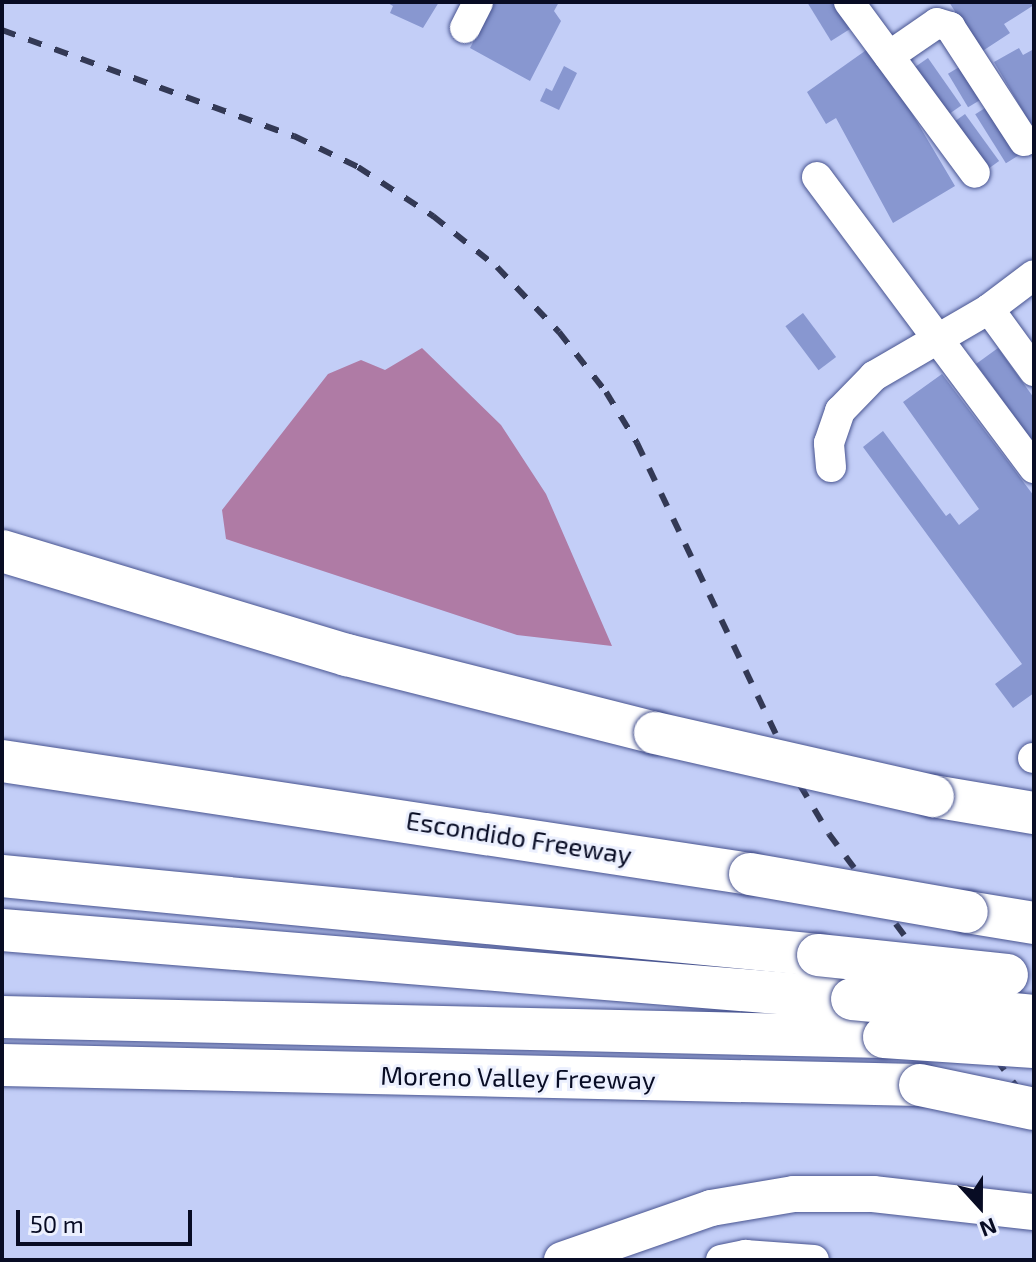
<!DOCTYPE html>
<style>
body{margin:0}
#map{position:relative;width:1036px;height:1262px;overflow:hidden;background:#c3cef7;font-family:"Exo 2",sans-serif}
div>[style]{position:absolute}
.water>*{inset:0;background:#af7ba5}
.building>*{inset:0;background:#8897d0;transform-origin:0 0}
.roads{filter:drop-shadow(0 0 2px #485490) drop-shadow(0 0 2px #485490)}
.minor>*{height:30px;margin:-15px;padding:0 15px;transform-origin:15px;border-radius:15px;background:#fff}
.major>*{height:36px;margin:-18px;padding:0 18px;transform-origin:18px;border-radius:18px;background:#fff}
.highway>*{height:42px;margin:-21px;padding:0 21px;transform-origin:21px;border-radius:21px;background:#fff}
.rail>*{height:6px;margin-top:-3px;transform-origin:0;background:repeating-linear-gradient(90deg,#333955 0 14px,transparent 0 28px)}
.bridges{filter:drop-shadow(0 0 2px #485490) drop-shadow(0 0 2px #485490)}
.highway-bridge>*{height:42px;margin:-21px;padding:0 21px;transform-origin:21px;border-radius:21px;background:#fff}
span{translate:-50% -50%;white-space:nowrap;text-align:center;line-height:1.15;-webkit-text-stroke:6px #ecf0fe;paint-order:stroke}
.street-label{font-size:26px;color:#080c24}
.frame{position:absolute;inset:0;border:4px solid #080c24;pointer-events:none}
.north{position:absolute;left:940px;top:1166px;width:80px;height:80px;-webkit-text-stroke:6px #ecf0fe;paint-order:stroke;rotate:159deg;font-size:22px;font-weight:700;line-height:32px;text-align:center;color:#080c24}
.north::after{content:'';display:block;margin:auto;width:28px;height:36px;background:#080c24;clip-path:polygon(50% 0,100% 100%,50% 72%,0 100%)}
.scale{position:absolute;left:16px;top:1210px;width:176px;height:36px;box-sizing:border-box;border:4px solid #080c24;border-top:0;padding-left:10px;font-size:24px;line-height:28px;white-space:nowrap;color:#080c24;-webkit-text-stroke:6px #ecf0fe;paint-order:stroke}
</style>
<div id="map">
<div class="water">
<i style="clip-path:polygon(422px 348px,501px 425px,546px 494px,612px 646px,517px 635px,226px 539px,222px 510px,328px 374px,361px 360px,385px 370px)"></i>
</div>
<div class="building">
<i style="clip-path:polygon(386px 2px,439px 2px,423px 28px,390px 13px,393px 6px)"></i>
<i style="clip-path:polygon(494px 2px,559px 2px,554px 11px,561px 21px,530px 81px,470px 48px)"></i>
<i style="clip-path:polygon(807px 2px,833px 2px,850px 29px,831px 41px)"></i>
<i style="clip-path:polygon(949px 2px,1034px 2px,1034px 5px,1004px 24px,1010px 33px,981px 52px)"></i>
<i style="clip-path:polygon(872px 46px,955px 186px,893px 223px,836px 118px,826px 124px,807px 92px)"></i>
<i style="clip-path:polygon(1019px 48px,1023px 55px,1034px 49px,1034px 130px,994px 62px)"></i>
<i style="left:928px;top:58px;width:58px;height:21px;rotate:55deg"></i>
<i style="left:966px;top:63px;width:39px;height:21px;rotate:59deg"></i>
<i style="clip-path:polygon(564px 66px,577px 73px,559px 110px,540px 101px,546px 88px,552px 91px)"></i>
<i style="left:993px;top:103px;width:58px;height:21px;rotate:58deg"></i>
<i style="left:965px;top:114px;width:58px;height:21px;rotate:54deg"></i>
<i style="left:803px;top:313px;width:55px;height:22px;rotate:53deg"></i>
<i style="clip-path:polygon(998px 348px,1034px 398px,1034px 443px,976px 364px)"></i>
<i style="clip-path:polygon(942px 374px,1034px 496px,1034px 693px,1013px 708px,995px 684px,1022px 664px,863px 447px,883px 431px,946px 516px,950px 513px,959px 525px,979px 509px,903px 402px)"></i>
</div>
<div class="roads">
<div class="minor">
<i style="left:849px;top:2px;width:212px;rotate:53.6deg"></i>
<i style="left:465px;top:28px;width:29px;rotate:-63deg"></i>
<i style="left:889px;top:56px;width:58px;rotate:-34.5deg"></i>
<i style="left:937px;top:23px;width:14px;rotate:17deg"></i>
<i style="left:950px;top:27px;width:136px;rotate:57deg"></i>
<i style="left:817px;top:177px;width:363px;rotate:53.3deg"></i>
<i style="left:989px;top:309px;width:77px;rotate:54deg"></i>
<i style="left:831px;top:467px;width:24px;rotate:-95deg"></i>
<i style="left:829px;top:443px;width:34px;rotate:-71deg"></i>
<i style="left:840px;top:411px;width:49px;rotate:-45.8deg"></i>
<i style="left:874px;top:376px;width:133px;rotate:-30.2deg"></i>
<i style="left:989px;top:309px;width:56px;rotate:-37.1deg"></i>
<i style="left:1033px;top:758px;width:1px"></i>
<i style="left:721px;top:1260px;width:25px;rotate:-12deg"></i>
<i style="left:745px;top:1255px;width:69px;rotate:4.1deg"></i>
</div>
<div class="major">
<i style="left:562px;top:1260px;width:158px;rotate:-19.2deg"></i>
<i style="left:711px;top:1208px;width:84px;rotate:-9.6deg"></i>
<i style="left:794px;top:1194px;width:79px"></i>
<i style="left:873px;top:1194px;width:162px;rotate:6.4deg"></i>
</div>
<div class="highway">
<i style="left:2px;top:551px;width:360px;rotate:16.8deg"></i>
<i style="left:347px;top:655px;width:318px;rotate:14.2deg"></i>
<i style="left:2px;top:761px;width:756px;rotate:8.59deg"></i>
<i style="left:933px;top:796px;width:102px;rotate:9.6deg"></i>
<i style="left:2px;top:876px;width:820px;rotate:5.53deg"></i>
<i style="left:967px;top:912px;width:68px;rotate:9.3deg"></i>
<i style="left:2px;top:930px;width:853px;rotate:4.64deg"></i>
<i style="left:2px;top:1017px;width:882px;rotate:1.3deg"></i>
<i style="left:2px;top:1065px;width:918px;rotate:1.25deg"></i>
</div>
</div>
<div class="rail">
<i style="left:2px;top:30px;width:311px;rotate:20deg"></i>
<i style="left:294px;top:136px;width:71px;rotate:25.8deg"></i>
<i style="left:358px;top:167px;width:90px;rotate:33.2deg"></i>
<i style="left:433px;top:216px;width:82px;rotate:38.6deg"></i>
<i style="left:497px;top:267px;width:90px;rotate:46.4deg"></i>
<i style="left:559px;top:332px;width:76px;rotate:51.9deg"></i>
<i style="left:606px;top:392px;width:60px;rotate:58.7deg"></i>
<i style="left:637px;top:443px;width:379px;rotate:64.5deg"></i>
<i style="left:800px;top:785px;width:57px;rotate:59.4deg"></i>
<i style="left:829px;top:834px;width:344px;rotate:53.4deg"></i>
</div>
<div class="bridges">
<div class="highway-bridge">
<i style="left:655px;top:733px;width:285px;rotate:12.8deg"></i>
<i style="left:750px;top:874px;width:220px;rotate:9.9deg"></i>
<i style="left:818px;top:955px;width:190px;rotate:6deg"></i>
<i style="left:852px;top:999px;width:183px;rotate:5.3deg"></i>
<i style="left:884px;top:1037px;width:150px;rotate:3.8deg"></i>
<i style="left:920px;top:1085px;width:116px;rotate:11.9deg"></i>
</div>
</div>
<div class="street-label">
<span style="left:519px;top:837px;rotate:9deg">Escondido Freeway</span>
<span style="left:518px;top:1077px;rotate:1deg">Moreno Valley Freeway</span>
</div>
<div class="frame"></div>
<div class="north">N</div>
<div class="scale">50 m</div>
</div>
